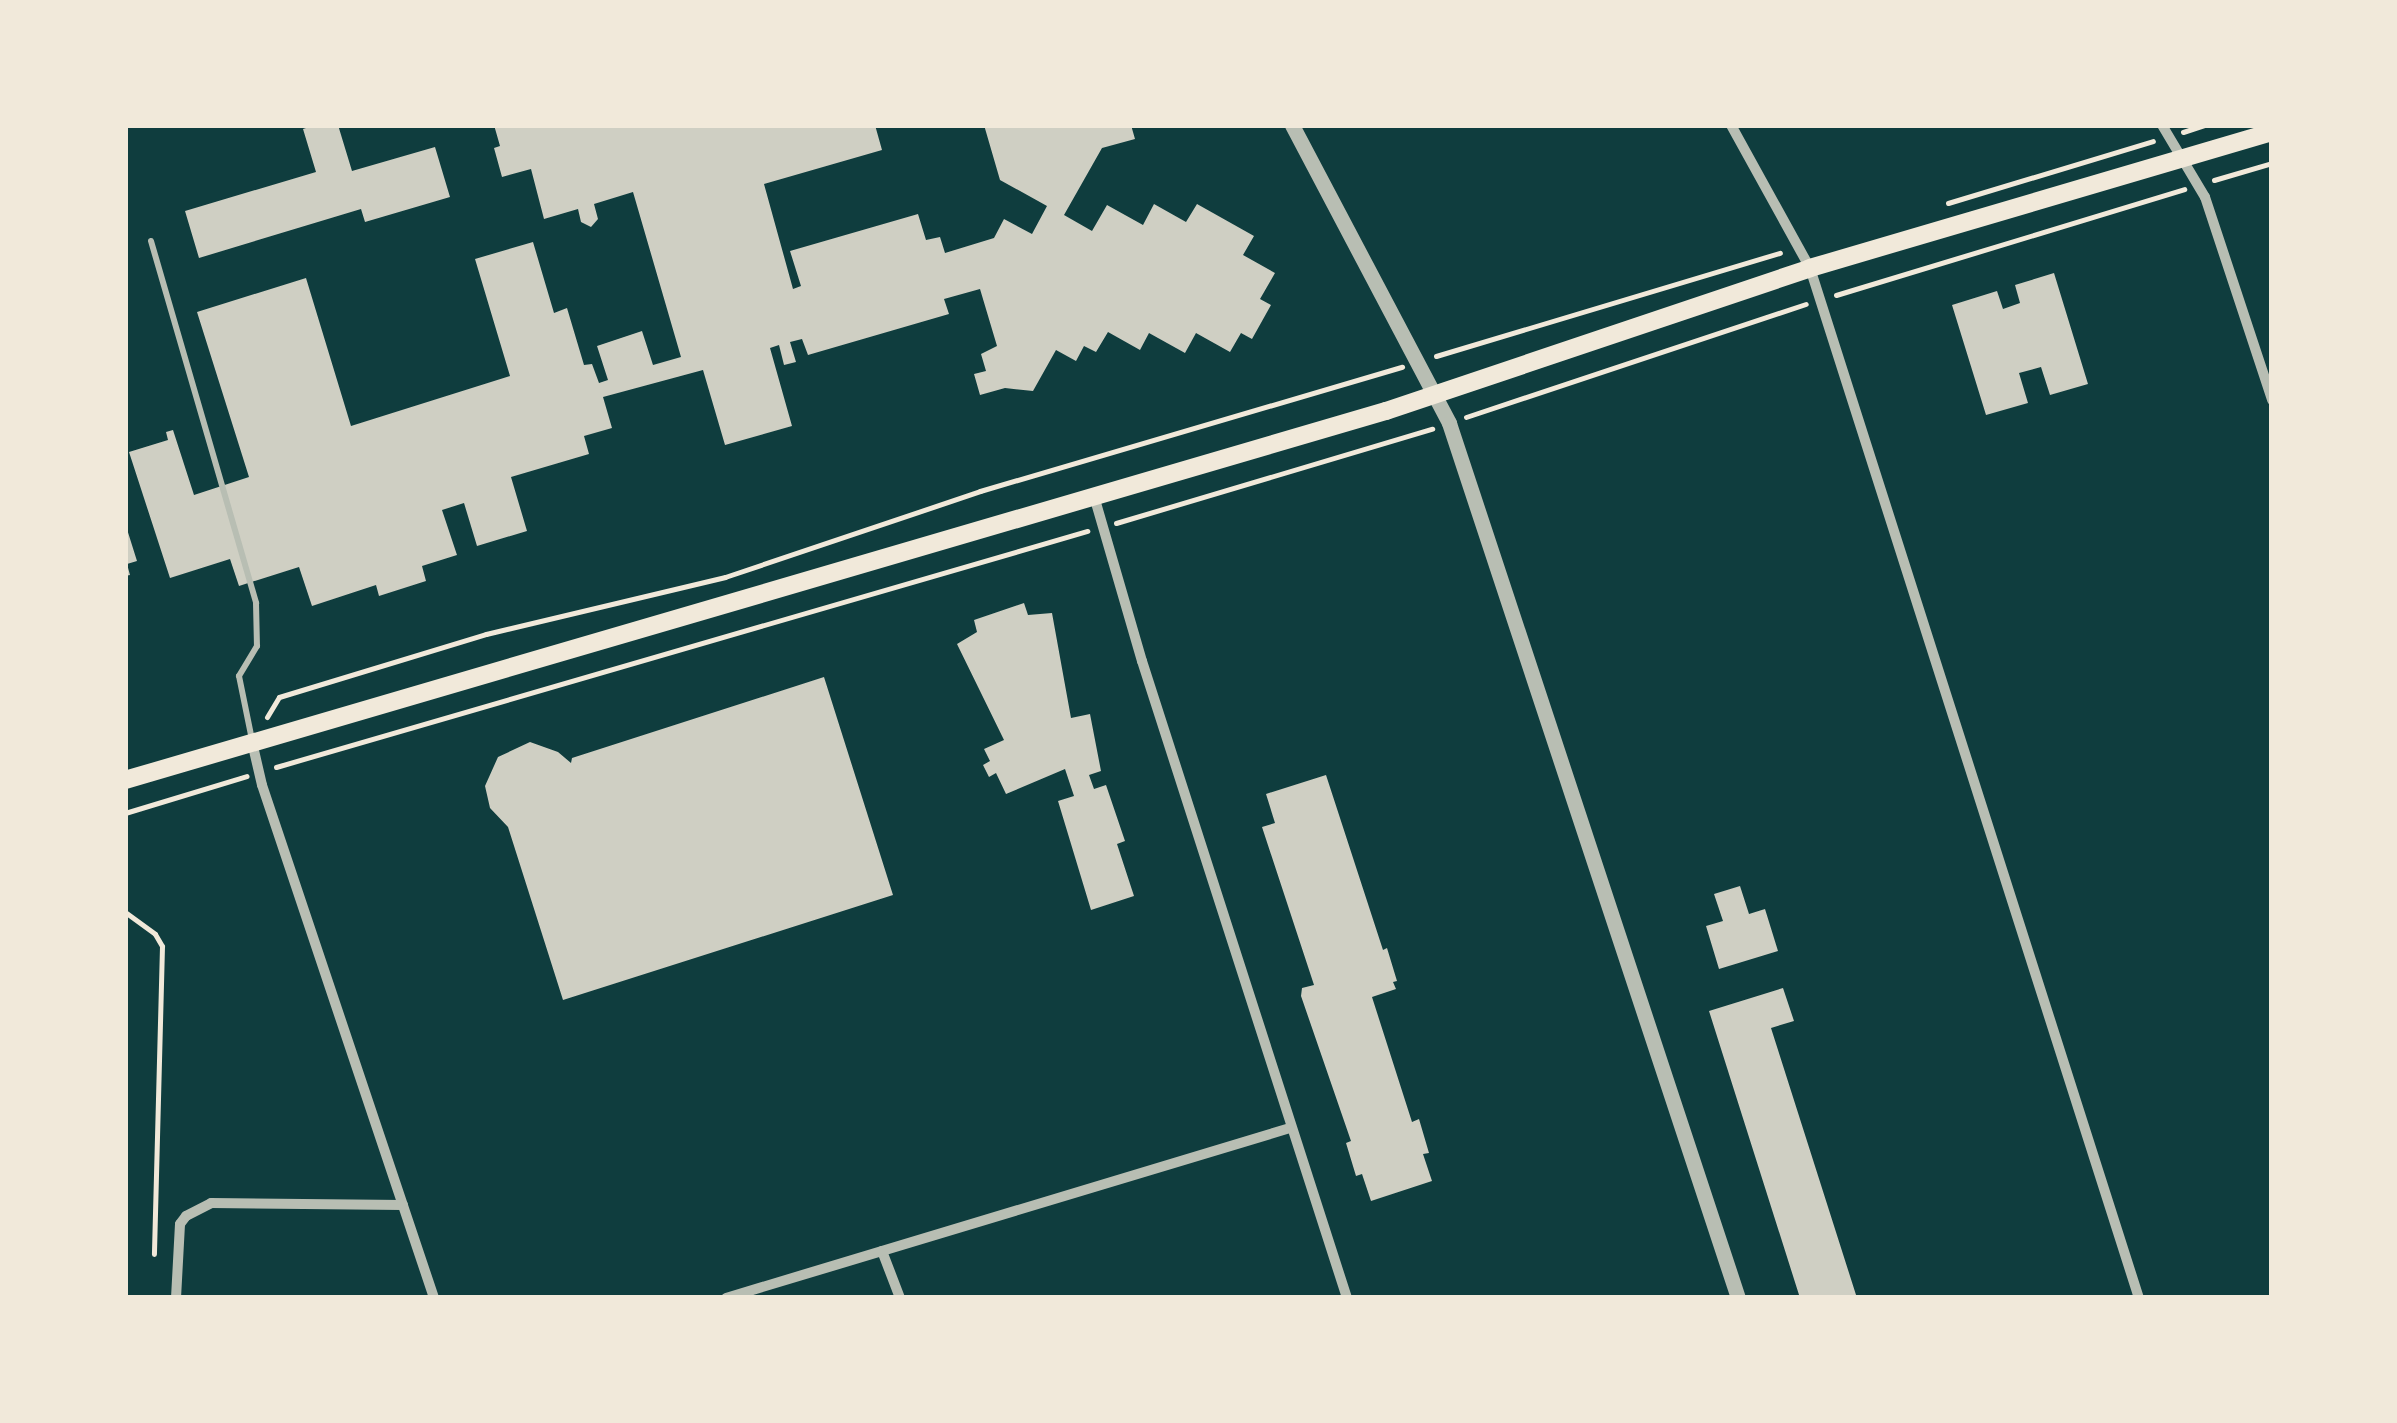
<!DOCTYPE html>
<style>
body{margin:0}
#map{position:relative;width:2397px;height:1423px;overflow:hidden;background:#0f3d3e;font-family:Rubik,sans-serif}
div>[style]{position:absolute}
.building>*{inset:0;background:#cfcfc3}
.path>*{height:5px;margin:-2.5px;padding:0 2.5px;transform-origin:2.5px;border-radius:2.5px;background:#f1e9da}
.service>*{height:6px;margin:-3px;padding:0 3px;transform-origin:3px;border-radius:3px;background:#b8beb3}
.minor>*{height:10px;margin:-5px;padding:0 5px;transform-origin:5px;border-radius:5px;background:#b8beb3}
.tertiary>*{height:15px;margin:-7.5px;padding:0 7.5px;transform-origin:7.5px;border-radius:7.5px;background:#b8beb3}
.secondary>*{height:18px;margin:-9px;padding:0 9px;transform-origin:9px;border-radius:9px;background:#f1e9da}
span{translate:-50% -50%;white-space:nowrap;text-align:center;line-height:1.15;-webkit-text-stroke:10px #f1e9da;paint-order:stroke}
.frame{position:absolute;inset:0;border:128px solid #f1e9da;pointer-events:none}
</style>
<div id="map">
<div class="building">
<i style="clip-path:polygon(315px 125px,338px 125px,352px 171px,435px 147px,450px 197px,365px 222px,361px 209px,199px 258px,185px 211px,316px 172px,303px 129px)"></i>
<i style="clip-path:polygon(494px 125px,875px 125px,882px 150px,764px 184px,793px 289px,801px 286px,790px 251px,918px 214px,926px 240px,940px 237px,945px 253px,994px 238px,1004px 219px,1032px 234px,1047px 206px,1000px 180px,984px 125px,1131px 125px,1135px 139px,1102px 148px,1064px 215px,1092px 231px,1107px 205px,1143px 225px,1154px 204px,1186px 222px,1197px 204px,1254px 236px,1243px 255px,1275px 273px,1260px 299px,1271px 305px,1252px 339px,1241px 333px,1230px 352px,1196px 333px,1185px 353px,1149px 333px,1140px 350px,1108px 332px,1096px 352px,1084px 346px,1076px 361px,1056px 350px,1033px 391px,1005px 388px,980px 395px,974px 374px,986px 371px,981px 354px,997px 346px,980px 289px,944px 299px,949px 314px,808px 355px,802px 339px,790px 342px,796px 362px,784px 365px,779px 345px,770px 348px,792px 426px,725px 445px,703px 370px,603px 397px,612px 428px,584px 436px,589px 454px,511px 477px,527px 531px,477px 546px,464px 503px,442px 510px,457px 555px,422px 566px,426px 581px,379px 596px,376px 585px,312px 606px,299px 567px,239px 586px,230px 559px,170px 578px,129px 452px,168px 440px,166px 432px,173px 430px,194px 495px,249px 477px,197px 312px,306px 278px,351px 426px,510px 376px,475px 259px,533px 242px,554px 313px,567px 308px,584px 365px,592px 364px,599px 383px,608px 380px,597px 346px,642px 331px,653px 365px,681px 357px,633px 192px,594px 204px,598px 219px,591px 227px,581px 222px,578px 209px,544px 219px,531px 169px,502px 177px,494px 148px,500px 146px)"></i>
<i style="clip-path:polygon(2054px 273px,2088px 384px,2050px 395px,2041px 367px,2019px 373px,2028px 403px,1986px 415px,1952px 305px,1997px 291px,2003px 309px,2020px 303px,2015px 285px)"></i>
<i style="clip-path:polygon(126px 526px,137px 561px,127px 564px,130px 575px,125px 576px)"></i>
<i style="clip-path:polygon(1024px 603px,1028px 615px,1052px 613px,1071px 718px,1090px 714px,1101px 771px,1089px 775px,1094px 789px,1106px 785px,1125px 841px,1117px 844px,1134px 896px,1091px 910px,1058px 801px,1074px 796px,1065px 769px,1006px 794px,996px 773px,989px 777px,983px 765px,990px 761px,984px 749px,1004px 740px,957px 644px,977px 632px,974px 620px)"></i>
<i style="clip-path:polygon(824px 677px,893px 895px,563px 1000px,508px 827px,490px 808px,485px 786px,498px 757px,530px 742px,558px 752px,571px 763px,572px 758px)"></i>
<i style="clip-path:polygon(1326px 775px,1383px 950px,1387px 948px,1397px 981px,1393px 982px,1396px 989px,1372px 997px,1412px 1122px,1419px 1119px,1429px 1153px,1423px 1154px,1432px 1181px,1371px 1201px,1362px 1174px,1356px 1176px,1346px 1143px,1351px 1141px,1301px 996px,1302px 988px,1314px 985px,1262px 827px,1275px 823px,1266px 794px)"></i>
<i style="clip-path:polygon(1740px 886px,1749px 914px,1765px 909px,1778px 951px,1719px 969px,1706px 926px,1723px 921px,1714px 894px)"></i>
<i style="clip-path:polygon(1783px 988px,1794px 1021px,1771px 1028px,1857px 1298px,1800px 1298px,1709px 1011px)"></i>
</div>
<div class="path">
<i style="left:2183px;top:132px;width:23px;rotate:-18deg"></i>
<i style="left:2214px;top:180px;width:60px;rotate:-16.3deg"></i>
<i style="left:1948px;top:203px;width:214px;rotate:-16.8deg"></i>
<i style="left:1836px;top:295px;width:364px;rotate:-16.9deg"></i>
<i style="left:1436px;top:356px;width:359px;rotate:-16.7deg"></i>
<i style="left:1466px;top:417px;width:358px;rotate:-18.4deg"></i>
<i style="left:1116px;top:523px;width:330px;rotate:-16.6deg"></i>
<i style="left:267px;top:717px;width:23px;rotate:-59deg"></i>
<i style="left:279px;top:697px;width:216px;rotate:-16.9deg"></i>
<i style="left:486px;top:634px;width:246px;rotate:-13.4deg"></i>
<i style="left:725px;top:577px;width:269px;rotate:-18.6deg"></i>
<i style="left:980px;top:491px;width:440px;rotate:-16.4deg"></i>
<i style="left:276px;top:767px;width:845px;rotate:-16.22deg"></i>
<i style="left:125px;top:813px;width:127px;rotate:-16.9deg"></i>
<i style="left:125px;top:912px;width:37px;rotate:36deg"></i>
<i style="left:155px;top:934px;width:14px;rotate:60deg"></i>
<i style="left:162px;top:946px;width:308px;rotate:91.5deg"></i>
</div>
<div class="service">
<i style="left:151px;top:241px;width:377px;rotate:73.8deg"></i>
<i style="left:256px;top:603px;width:43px;rotate:88.7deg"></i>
<i style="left:257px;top:646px;width:35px;rotate:121deg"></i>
<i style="left:239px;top:676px;width:65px;rotate:78.5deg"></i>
</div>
<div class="minor">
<i style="left:1731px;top:125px;width:163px;rotate:61.1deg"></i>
<i style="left:1810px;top:268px;width:1081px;rotate:72.29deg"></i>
<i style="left:2162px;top:125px;width:84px;rotate:59.2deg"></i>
<i style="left:2205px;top:197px;width:214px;rotate:71.7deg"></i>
<i style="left:1094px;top:496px;width:172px;rotate:73.8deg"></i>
<i style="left:1142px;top:661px;width:669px;rotate:72.16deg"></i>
<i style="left:252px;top:742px;width:44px;rotate:76.9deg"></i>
<i style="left:262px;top:785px;width:541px;rotate:71.46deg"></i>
<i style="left:882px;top:1251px;width:50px;rotate:69deg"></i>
<i style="left:176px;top:1298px;width:74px;rotate:-86.9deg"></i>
<i style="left:180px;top:1224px;width:10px;rotate:-53deg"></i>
<i style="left:186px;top:1216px;width:28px;rotate:-27deg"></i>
<i style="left:211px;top:1203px;width:192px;rotate:0.6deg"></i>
<i style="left:726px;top:1298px;width:589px;rotate:-16.77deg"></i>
</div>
<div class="tertiary">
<i style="left:1292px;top:125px;width:337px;rotate:62.2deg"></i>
<i style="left:1449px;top:423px;width:921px;rotate:71.72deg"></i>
</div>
<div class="secondary">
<i style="left:125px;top:780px;width:1314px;rotate:-16.31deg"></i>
<i style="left:1386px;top:411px;width:447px;rotate:-18.6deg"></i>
<i style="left:1810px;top:268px;width:482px;rotate:-16.4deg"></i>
</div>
<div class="frame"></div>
</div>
